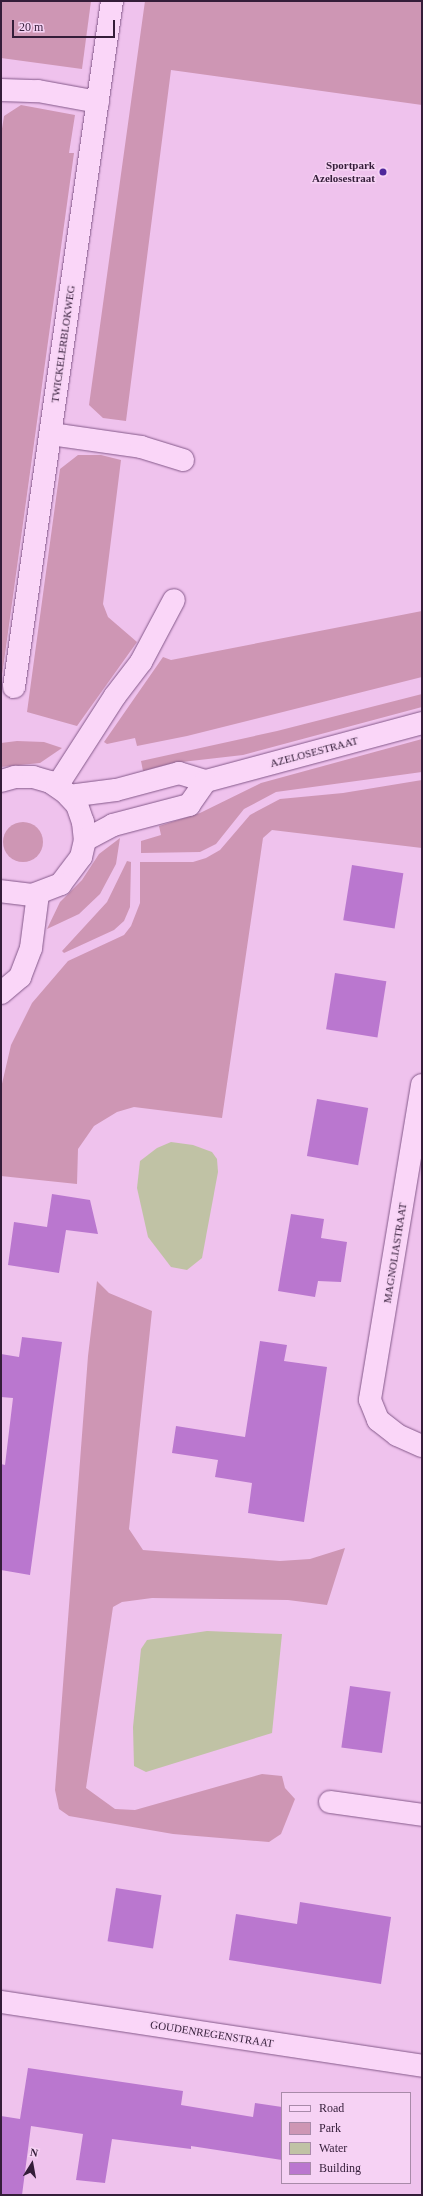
<!DOCTYPE html>
<style>
body{margin:0}
#map{position:relative;width:423px;height:2196px;overflow:hidden;background:#efc2ed;font-family:Georgia,serif}
div>[style]{position:absolute}
.green>*{inset:0;background:#ce96b4}
.round{border-radius:50%}
.water>*{inset:0;background:#c0c2a5}
.building>*{inset:0;background:#ba77cf;transform-origin:0 0}
.roads{filter:drop-shadow(0 0 1px #84598a) drop-shadow(0 0 1px #84598a)}
.minor>*{height:22px;margin:-11px;padding:0 11px;transform-origin:11px;border-radius:11px;background:#fad6f8}
.dots>*{width:11px;height:11px;translate:-50% -50%;box-sizing:border-box;border:2px solid #f6d2f4;border-radius:50%}
span{translate:-50% -50%;white-space:nowrap;text-align:center;line-height:1.15;-webkit-text-stroke:3px #f6d2f4;paint-order:stroke}
.poi-label{font-size:11px;color:#341d39;font-weight:700}
.right{translate:-100% -50%;text-align:right}
.street-label{font-size:11px;color:#341d39}
.frame{position:absolute;inset:0;border:2px solid #341d39;pointer-events:none}
.legend{position:absolute;left:281px;top:2092px;width:130px;height:92px;box-sizing:border-box;background:#f6d2f4;border:1px solid #a88aa9;margin:0;padding:5px 7px;list-style:none;font-size:12px;color:#341d39}
.legend li{display:flex;align-items:center;gap:8px;height:20px}
.legend b{width:20px;border:1px solid #a88aa9}
.north{position:absolute;left:12px;top:2144px;width:40px;height:40px;-webkit-text-stroke:3px #f6d2f4;paint-order:stroke;rotate:11deg;font-size:11px;font-weight:700;line-height:16px;text-align:center;color:#341d39}
.north::after{content:'';display:block;margin:auto;width:14px;height:18px;background:#341d39;clip-path:polygon(50% 0,100% 100%,50% 72%,0 100%)}
.scale{position:absolute;left:12px;top:20px;width:103px;height:18px;box-sizing:border-box;border:2px solid #341d39;border-top:0;padding-left:5px;font-size:12px;line-height:14px;white-space:nowrap;color:#341d39;-webkit-text-stroke:3px #f6d2f4;paint-order:stroke}
</style>
<div id="map">
<div class="green">
<i style="clip-path:polygon(1px 1px,91px 1px,82px 69px,1px 58px)"></i>
<i style="clip-path:polygon(145px 1px,422px 1px,422px 105px,171px 70px,126px 421px,103px 418px,89px 405px)"></i>
<i style="clip-path:polygon(21px 105px,75px 115px,69px 153px,74px 153px,1px 683px,1px 135px,4px 116px)"></i>
<i style="clip-path:polygon(78px 455px,101px 455px,121px 460px,103px 604px,108px 617px,137px 642px,77px 726px,27px 712px,60px 469px)"></i>
<i style="clip-path:polygon(422px 611px,422px 677px,187px 736px,137px 746px,135px 738px,107px 744px,104px 742px,163px 657px,171px 660px)"></i>
<i style="clip-path:polygon(422px 694px,422px 707px,243px 755px,173px 763px,143px 771px,141px 761px,277px 731px)"></i>
<i style="clip-path:polygon(422px 739px,422px 772px,276px 792px,244px 809px,216px 844px,200px 852px,141px 853px,141px 841px,161px 835px,159px 826px,200px 813px,261px 783px)"></i>
<i style="clip-path:polygon(17px 741px,44px 742px,62px 748px,40px 763px,1px 767px,1px 743px)"></i>
<i style="clip-path:polygon(422px 780px,422px 848px,272px 830px,263px 838px,222px 1118px,134px 1107px,117px 1112px,94px 1126px,78px 1149px,77px 1184px,1px 1176px,1px 1088px,11px 1045px,32px 1003px,68px 961px,124px 935px,131px 926px,140px 903px,140px 862px,193px 862px,206px 858px,220px 850px,250px 815px,280px 799px,343px 793px)"></i>
<i class="round" style="left:3px;top:822px;width:40px;height:40px"></i>
<i style="clip-path:polygon(120px 838px,116px 864px,100px 894px,79px 914px,47px 929px,60px 902px,82px 880px,99px 854px)"></i>
<i style="clip-path:polygon(127px 861px,131px 862px,130px 907px,124px 921px,114px 930px,64px 953px,62px 951px,107px 902px)"></i>
<i style="clip-path:polygon(97px 1281px,109px 1293px,152px 1311px,129px 1529px,143px 1550px,280px 1561px,310px 1559px,345px 1548px,327px 1605px,288px 1600px,152px 1598px,122px 1602px,113px 1607px,86px 1788px,115px 1809px,135px 1810px,262px 1774px,282px 1776px,285px 1788px,295px 1799px,281px 1834px,269px 1842px,173px 1834px,69px 1816px,59px 1809px,55px 1790px,88px 1356px)"></i>
</div>
<div class="water">
<i style="clip-path:polygon(171px 1142px,193px 1145px,212px 1152px,217px 1159px,218px 1172px,202px 1258px,187px 1270px,171px 1267px,148px 1237px,137px 1188px,140px 1161px,157px 1148px)"></i>
<i style="clip-path:polygon(207px 1631px,282px 1634px,272px 1733px,146px 1772px,134px 1766px,133px 1727px,141px 1649px,147px 1640px)"></i>
</div>
<div class="building">
<i style="left:352px;top:865px;width:52px;height:56px;rotate:9deg"></i>
<i style="left:335px;top:973px;width:52px;height:57px;rotate:9deg"></i>
<i style="left:317px;top:1099px;width:52px;height:58px;rotate:10deg"></i>
<i style="clip-path:polygon(52px 1194px,90px 1200px,98px 1234px,66px 1230px,59px 1273px,8px 1265px,14px 1222px,47px 1227px)"></i>
<i style="clip-path:polygon(291px 1214px,324px 1219px,321px 1238px,347px 1242px,341px 1282px,318px 1281px,315px 1297px,278px 1291px)"></i>
<i style="clip-path:polygon(22px 1337px,62px 1342px,30px 1575px,1px 1570px,1px 1464px,5px 1465px,13px 1398px,1px 1397px,1px 1354px,19px 1357px)"></i>
<i style="clip-path:polygon(260px 1341px,287px 1345px,284px 1361px,327px 1367px,304px 1522px,248px 1513px,252px 1483px,215px 1477px,218px 1460px,172px 1453px,176px 1426px,245px 1437px)"></i>
<i style="left:350px;top:1686px;width:41px;height:62px;rotate:8deg"></i>
<i style="left:116px;top:1888px;width:46px;height:54px;rotate:9deg"></i>
<i style="clip-path:polygon(300px 1902px,391px 1917px,381px 1984px,229px 1960px,236px 1914px,297px 1924px)"></i>
<i style="clip-path:polygon(28px 2068px,183px 2091px,181px 2105px,253px 2117px,255px 2103px,282px 2107px,282px 2160px,191px 2146px,191px 2149px,112px 2139px,105px 2183px,76px 2180px,83px 2134px,31px 2126px,22px 2195px,1px 2195px,1px 2116px,20px 2119px)"></i>
</div>
<div class="roads">
<div class="minor">
<i style="left:1px;top:90px;width:37px;rotate:2deg"></i>
<i style="left:38px;top:91px;width:61px;rotate:10.4deg"></i>
<i style="left:51px;top:434px;width:91px;rotate:8.2deg"></i>
<i style="left:141px;top:447px;width:44px;rotate:17.2deg"></i>
<i style="left:14px;top:687px;width:693px;rotate:-81.87deg"></i>
<i style="left:1px;top:781px;width:15px;rotate:-16deg"></i>
<i style="left:15px;top:777px;width:18px"></i>
<i style="left:33px;top:777px;width:18px;rotate:16deg"></i>
<i style="left:50px;top:782px;width:18px;rotate:34deg"></i>
<i style="left:65px;top:792px;width:18px;rotate:47deg"></i>
<i style="left:77px;top:805px;width:18px;rotate:71deg"></i>
<i style="left:83px;top:822px;width:18px;rotate:84deg"></i>
<i style="left:85px;top:840px;width:17px;rotate:103deg"></i>
<i style="left:81px;top:857px;width:34px;rotate:127deg"></i>
<i style="left:61px;top:884px;width:31px;rotate:159deg"></i>
<i style="left:32px;top:895px;width:31px;rotate:-173deg"></i>
<i style="left:57px;top:786px;width:107px;rotate:-57.2deg"></i>
<i style="left:115px;top:696px;width:43px;rotate:-52.6deg"></i>
<i style="left:141px;top:662px;width:70px;rotate:-62deg"></i>
<i style="left:69px;top:796px;width:47px;rotate:-7.3deg"></i>
<i style="left:116px;top:790px;width:65px;rotate:-15.1deg"></i>
<i style="left:179px;top:773px;width:28px;rotate:17deg"></i>
<i style="left:206px;top:781px;width:224px;rotate:-15deg"></i>
<i style="left:85px;top:840px;width:32px;rotate:-28deg"></i>
<i style="left:113px;top:825px;width:79px;rotate:-14.7deg"></i>
<i style="left:189px;top:805px;width:29px;rotate:-55deg"></i>
<i style="left:1px;top:993px;width:25px;rotate:-40deg"></i>
<i style="left:20px;top:977px;width:31px;rotate:-69deg"></i>
<i style="left:31px;top:948px;width:54px;rotate:-82.6deg"></i>
<i style="left:422px;top:1085px;width:319px;rotate:99.4deg"></i>
<i style="left:370px;top:1400px;width:22px;rotate:68deg"></i>
<i style="left:378px;top:1420px;width:24px;rotate:38deg"></i>
<i style="left:397px;top:1435px;width:27px;rotate:24deg"></i>
<i style="left:330px;top:1802px;width:93px;rotate:8deg"></i>
<i style="left:1px;top:2002px;width:426px;rotate:8.6deg"></i>
</div>
</div>
<div class="dots">
<i style="left:383px;top:172px;background:#4e279b"></i>
</div>
<div class="poi-label">
<span class="right" style="left:375px;top:172px">Sportpark<br>Azelosestraat</span>
</div>
<div class="street-label">
<span style="left:63px;top:344px;rotate:-82deg">TWICKELERBLOKWEG</span>
<span style="left:314px;top:752px;rotate:-15deg">AZELOSESTRAAT</span>
<span style="left:395px;top:1253px;rotate:-81deg">MAGNOLIASTRAAT</span>
<span style="left:212px;top:2034px;rotate:9deg">GOUDENREGENSTRAAT</span>
</div>
<div class="frame"></div>
<ul class="legend">
<li><b style="height:5px;background:#fad6f8"></b>Road</li>
<li><b style="height:11px;background:#ce96b4"></b>Park</li>
<li><b style="height:11px;background:#c0c2a5"></b>Water</li>
<li><b style="height:11px;background:#ba77cf"></b>Building</li>
</ul>
<div class="north">N</div>
<div class="scale">20 m</div>
</div>
